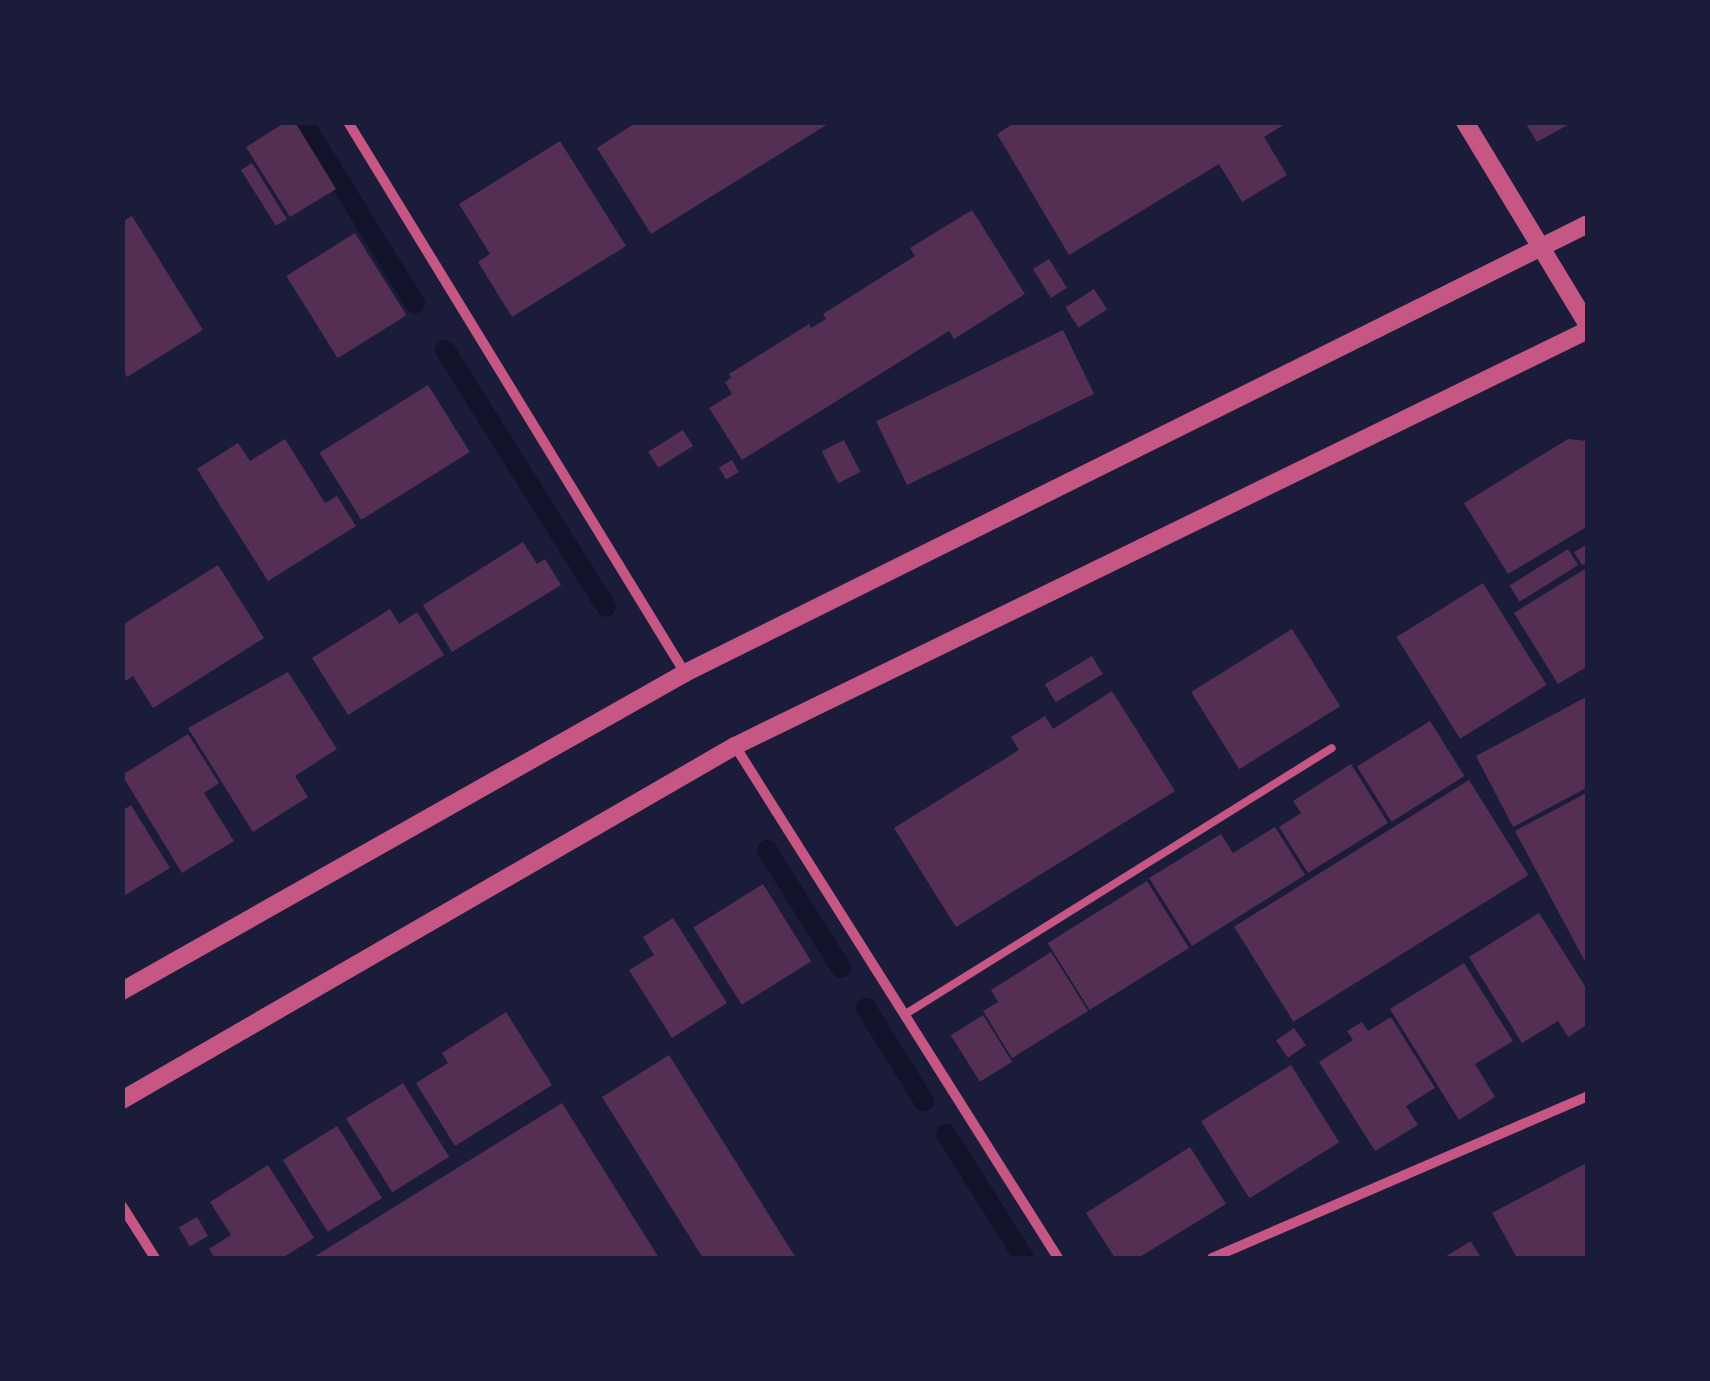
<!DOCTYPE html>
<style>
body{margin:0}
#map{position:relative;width:1710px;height:1381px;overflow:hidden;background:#1b1b3a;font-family:Overpass,sans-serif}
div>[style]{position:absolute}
.stream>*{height:20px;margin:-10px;padding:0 10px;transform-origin:10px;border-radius:10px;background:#12122b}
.building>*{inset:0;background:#542f53;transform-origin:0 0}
.service>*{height:8px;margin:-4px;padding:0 4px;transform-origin:4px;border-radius:4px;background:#c65784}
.minor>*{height:10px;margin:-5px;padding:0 5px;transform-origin:5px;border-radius:5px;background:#c65784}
.tertiary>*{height:18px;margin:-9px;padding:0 9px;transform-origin:9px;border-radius:9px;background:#c65784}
span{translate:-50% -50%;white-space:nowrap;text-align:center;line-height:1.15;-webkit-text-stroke:8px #1b1b3a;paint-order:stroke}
.frame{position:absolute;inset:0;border:125px solid #1b1b3a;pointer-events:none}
</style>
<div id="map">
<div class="stream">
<i style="left:303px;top:122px;width:213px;rotate:58.3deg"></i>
<i style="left:445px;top:350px;width:303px;rotate:57.9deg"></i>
<i style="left:767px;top:850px;width:139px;rotate:57.9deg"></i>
<i style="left:866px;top:1008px;width:110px;rotate:58.1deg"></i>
<i style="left:946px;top:1134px;width:146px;rotate:57.8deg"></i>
</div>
<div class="building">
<i style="clip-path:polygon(286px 122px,295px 122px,336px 189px,290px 217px,246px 147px)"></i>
<i style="clip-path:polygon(637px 122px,831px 122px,651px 234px,597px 148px)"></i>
<i style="clip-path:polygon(1016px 122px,1288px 122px,1264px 137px,1287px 175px,1242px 202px,1219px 164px,1069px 255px,997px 134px)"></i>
<i style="clip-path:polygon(1525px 122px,1573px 122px,1537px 142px)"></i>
<i style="clip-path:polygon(560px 141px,626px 246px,512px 317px,478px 262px,490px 254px,459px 204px)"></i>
<i style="left:252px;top:163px;width:66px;height:13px;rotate:58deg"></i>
<i style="clip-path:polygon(972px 210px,1025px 294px,954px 339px,949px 331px,742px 460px,709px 408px,732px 394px,725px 382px,731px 378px,729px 374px,809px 324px,811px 328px,826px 319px,823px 314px,915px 256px,910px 248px)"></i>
<i style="clip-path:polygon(132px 216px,203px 330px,127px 377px,122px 369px,122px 222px)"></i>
<i style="left:355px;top:233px;width:97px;height:81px;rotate:58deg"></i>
<i style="left:1049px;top:259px;width:34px;height:19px;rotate:58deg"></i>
<i style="left:1094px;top:289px;width:24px;height:34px;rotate:57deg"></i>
<i style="left:1063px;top:330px;width:71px;height:208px;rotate:64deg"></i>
<i style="left:428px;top:385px;width:79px;height:128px;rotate:58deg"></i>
<i style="left:683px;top:430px;width:19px;height:41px;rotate:58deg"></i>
<i style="clip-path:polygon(285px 439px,325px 503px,337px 496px,356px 526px,268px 581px,197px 469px,238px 443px,250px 461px)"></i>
<i style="clip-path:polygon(1568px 439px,1588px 441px,1588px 526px,1508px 574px,1464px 503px)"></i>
<i style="left:844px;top:440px;width:36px;height:25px;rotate:63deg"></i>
<i style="left:732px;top:460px;width:14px;height:15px;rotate:60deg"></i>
<i style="clip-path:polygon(523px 542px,537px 564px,545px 559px,561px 585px,452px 652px,423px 605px)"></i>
<i style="clip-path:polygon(1588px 544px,1588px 562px,1582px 565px,1574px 552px)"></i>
<i style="left:1568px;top:549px;width:19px;height:69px;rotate:58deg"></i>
<i style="clip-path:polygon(218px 565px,264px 638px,153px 708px,133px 676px,122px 683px,122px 625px)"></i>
<i style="clip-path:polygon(1588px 567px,1588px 666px,1558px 684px,1514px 613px)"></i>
<i style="left:1483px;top:583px;width:120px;height:102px;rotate:58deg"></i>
<i style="clip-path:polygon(390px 609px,399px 624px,417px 612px,444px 655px,348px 715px,312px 658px)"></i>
<i style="left:1292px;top:629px;width:91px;height:119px;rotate:58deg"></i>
<i style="left:1092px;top:656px;width:21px;height:55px;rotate:59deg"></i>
<i style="clip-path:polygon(288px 672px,337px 749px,295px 776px,308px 797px,253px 832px,188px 728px)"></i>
<i style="clip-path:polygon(1112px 691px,1175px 791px,956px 927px,894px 828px,1019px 750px,1011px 737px,1045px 716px,1053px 729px)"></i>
<i style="clip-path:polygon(1588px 696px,1588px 787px,1513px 827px,1476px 756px)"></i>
<i style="left:1430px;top:721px;width:65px;height:86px;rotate:58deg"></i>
<i style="clip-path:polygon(188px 734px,219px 783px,204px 793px,234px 841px,182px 873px,122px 775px)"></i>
<i style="clip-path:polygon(1351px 764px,1388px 823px,1308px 873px,1279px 827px,1301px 813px,1293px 801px)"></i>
<i style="left:1469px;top:780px;width:112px;height:277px;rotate:58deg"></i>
<i style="clip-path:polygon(1588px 792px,1588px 967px,1515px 831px)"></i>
<i style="clip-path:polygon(131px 805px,170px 868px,122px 897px,122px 811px)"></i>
<i style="clip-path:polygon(1275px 827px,1305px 875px,1192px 946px,1149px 878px,1221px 834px,1233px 853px)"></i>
<i style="left:1147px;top:881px;width:79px;height:117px;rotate:58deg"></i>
<i style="left:763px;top:884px;width:91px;height:82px;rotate:58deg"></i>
<i style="clip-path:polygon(1539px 913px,1588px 991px,1588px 1024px,1568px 1037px,1558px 1021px,1522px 1043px,1469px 957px)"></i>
<i style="clip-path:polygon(673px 918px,727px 1003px,672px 1038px,629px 970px,654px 955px,643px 937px)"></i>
<i style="clip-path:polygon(1051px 952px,1088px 1011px,1012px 1058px,983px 1011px,998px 1002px,991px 990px)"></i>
<i style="clip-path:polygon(1464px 963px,1513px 1041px,1475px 1064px,1495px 1097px,1459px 1120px,1390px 1009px)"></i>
<i style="clip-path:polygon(506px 1012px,552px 1085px,455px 1146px,416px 1083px,448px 1063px,442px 1053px)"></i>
<i style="left:983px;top:1015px;width:55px;height:38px;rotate:58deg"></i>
<i style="clip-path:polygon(1391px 1017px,1435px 1088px,1406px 1106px,1418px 1125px,1375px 1151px,1319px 1062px,1353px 1040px,1347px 1031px,1362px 1022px,1368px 1031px)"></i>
<i style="left:1294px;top:1028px;width:21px;height:22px;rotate:55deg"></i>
<i style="clip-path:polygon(669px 1055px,796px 1258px,703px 1258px,602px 1097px)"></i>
<i style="left:1291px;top:1065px;width:91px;height:106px;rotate:58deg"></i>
<i style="left:403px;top:1083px;width:87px;height:67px;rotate:58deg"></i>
<i style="clip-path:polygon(562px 1103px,659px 1258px,312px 1258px)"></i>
<i style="left:337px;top:1126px;width:85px;height:64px;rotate:58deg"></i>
<i style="clip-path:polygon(1190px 1147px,1226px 1204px,1138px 1258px,1115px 1258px,1086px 1213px)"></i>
<i style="clip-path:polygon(1588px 1162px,1588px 1258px,1517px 1258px,1492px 1213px)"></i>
<i style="clip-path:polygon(268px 1165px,314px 1238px,282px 1258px,215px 1258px,209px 1249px,231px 1235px,210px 1202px)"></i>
<i style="left:197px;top:1217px;width:22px;height:21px;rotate:60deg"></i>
<i style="clip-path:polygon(1471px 1241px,1481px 1258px,1443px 1258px)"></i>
</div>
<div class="service">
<i style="left:904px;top:1015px;width:504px;rotate:-31.96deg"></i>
</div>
<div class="minor">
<i style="left:348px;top:122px;width:646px;rotate:58.55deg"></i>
<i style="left:735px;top:746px;width:605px;rotate:57.75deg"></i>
<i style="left:122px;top:1206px;width:62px;rotate:57.6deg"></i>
<i style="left:1212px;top:1258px;width:409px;rotate:-23.3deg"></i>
</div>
<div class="tertiary">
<i style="left:1465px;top:122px;width:237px;rotate:58.8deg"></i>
<i style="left:122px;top:991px;width:647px;rotate:-29.46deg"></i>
<i style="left:685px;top:673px;width:1008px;rotate:-26.44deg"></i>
<i style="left:122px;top:1100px;width:708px;rotate:-30.01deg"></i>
<i style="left:735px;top:746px;width:949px;rotate:-26deg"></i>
</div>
<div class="frame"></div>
</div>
